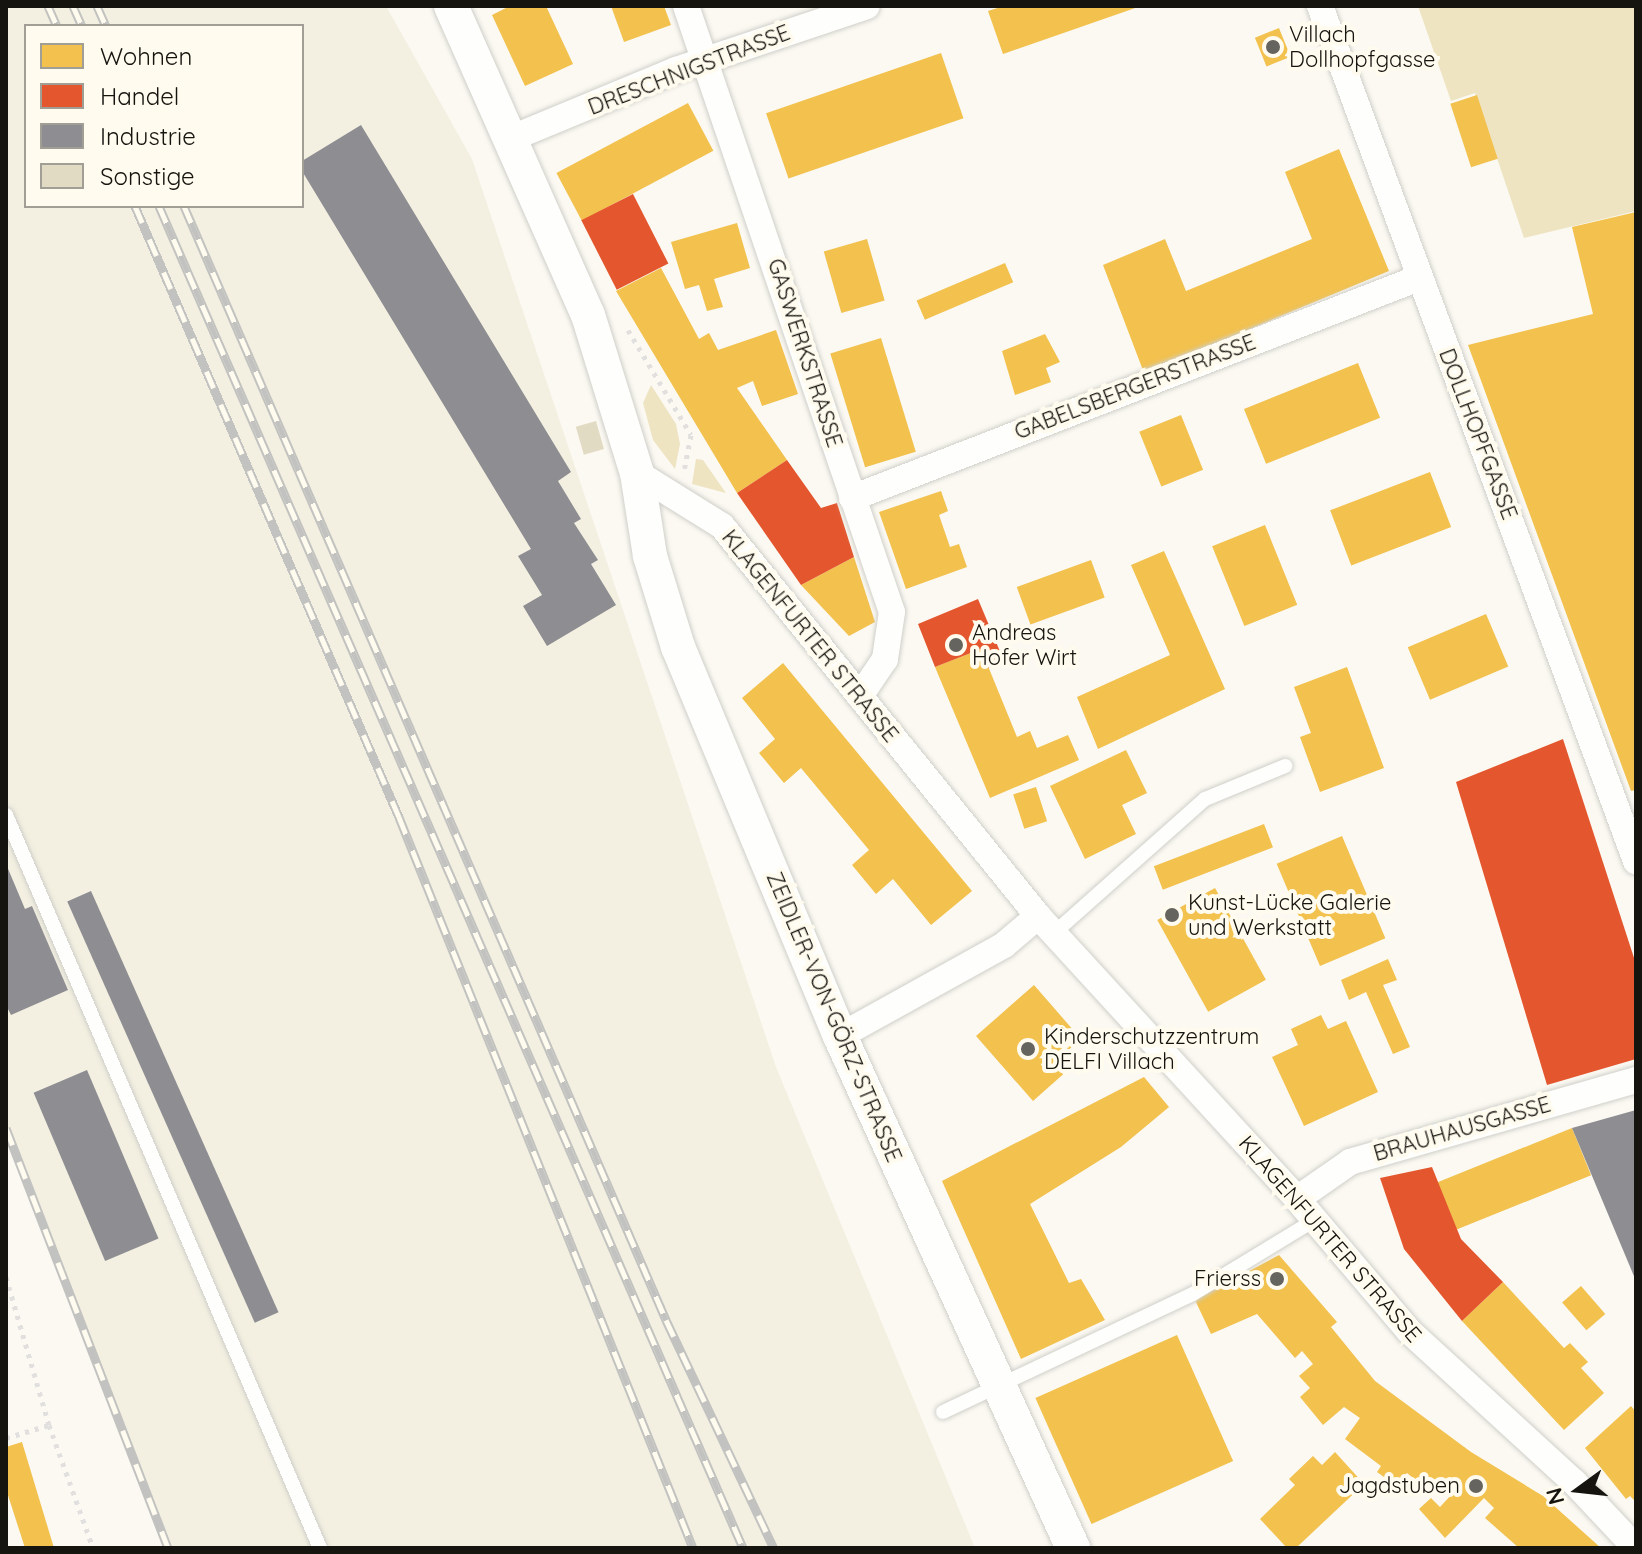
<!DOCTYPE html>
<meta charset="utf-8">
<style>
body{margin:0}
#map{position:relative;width:1642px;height:1554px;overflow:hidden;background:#fbf9f2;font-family:Quicksand,sans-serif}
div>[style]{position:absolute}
.built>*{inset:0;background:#f3f0e1}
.green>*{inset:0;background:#eee4c2}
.homes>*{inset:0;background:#f2c14e;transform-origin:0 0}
.shops>*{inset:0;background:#e4572e;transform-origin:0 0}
.industry>*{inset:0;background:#8d8d92;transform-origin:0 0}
.building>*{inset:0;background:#e2dbc4;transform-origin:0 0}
.path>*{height:5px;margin-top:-2.5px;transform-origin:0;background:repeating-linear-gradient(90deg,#e1e0de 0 4px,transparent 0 10px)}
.roads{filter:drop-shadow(0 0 2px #d0cfc9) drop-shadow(0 0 2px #d0cfc9)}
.service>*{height:14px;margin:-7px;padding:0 7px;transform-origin:7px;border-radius:7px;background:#fefefd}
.minor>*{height:26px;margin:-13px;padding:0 13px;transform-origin:13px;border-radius:13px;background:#fefefd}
.tertiary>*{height:34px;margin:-17px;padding:0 17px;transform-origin:17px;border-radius:17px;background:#fefefd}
.rail>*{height:9px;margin-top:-4.5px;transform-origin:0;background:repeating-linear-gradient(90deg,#fffbee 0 18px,#c2c2c0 0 36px);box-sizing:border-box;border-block:2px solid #c2c2c0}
.dots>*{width:22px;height:22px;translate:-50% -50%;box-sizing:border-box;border:4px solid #fffbee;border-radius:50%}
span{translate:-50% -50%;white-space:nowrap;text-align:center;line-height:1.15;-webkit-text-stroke:8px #fffbee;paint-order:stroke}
.poi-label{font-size:22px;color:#15140f}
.left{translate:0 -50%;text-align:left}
.right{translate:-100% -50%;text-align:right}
.street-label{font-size:22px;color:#15140f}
.frame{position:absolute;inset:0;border:8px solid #15140f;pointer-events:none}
.legend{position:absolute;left:24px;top:24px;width:280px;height:184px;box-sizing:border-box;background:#fffbee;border:2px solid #a19f95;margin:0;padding:10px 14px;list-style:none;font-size:24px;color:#15140f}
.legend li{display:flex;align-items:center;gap:16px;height:40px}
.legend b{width:40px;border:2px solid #a19f95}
.north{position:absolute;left:1538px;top:1450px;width:80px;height:80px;-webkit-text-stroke:6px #fffbee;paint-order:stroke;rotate:255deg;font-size:22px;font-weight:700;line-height:32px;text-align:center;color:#15140f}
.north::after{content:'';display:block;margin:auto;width:28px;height:36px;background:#15140f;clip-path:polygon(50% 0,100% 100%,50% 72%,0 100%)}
</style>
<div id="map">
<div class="built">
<i style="clip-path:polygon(evenodd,6px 6px,386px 6px,472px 159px,776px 1067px,975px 1548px,173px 1548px,6px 1133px,6px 6px,26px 26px,302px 26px,302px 206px,26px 206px,26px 26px)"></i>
</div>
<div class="green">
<i style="clip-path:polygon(1418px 6px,1636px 6px,1636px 211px,1524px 238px,1475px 93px,1451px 101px)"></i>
<i style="clip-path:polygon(651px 385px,676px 424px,680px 444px,675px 469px,653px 440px,643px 403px)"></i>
<i style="clip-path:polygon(696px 459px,703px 460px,726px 493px,692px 484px)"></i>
</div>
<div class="homes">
<i style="clip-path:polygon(510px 6px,546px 6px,573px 64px,525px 86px,492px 15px)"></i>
<i style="clip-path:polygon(611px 6px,664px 6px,671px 25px,624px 42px)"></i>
<i style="clip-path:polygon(1004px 6px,1141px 6px,1003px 54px,988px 11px)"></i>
<i style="left:1279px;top:28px;width:31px;height:26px;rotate:68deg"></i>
<i style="left:941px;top:53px;width:69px;height:185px;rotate:71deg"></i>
<i style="left:1477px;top:95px;width:67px;height:28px;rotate:72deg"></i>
<i style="left:688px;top:103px;width:54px;height:149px;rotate:62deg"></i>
<i style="clip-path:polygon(1339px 149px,1389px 271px,1144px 373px,1103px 265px,1165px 239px,1186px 291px,1312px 239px,1285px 172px)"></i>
<i style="clip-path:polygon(1636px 212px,1636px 790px,1631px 791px,1468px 345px,1593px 314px,1572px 227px)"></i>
<i style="clip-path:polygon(737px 223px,750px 268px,714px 279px,723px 307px,707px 311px,699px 285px,685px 289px,671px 242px)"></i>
<i style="left:867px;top:239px;width:64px;height:45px;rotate:74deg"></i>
<i style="left:1005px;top:263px;width:21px;height:96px;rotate:67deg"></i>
<i style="clip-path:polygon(661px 268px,699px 339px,709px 333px,718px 350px,776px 330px,798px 394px,762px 406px,753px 381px,737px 388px,787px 460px,737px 493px,616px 291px)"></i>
<i style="clip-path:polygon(1045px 334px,1060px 362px,1046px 368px,1051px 382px,1015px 395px,1002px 351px)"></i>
<i style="left:881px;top:338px;width:119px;height:53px;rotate:73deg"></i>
<i style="left:1358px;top:363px;width:59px;height:123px;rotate:68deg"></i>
<i style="left:1181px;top:415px;width:59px;height:45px;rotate:68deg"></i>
<i style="left:1430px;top:472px;width:59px;height:107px;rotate:69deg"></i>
<i style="clip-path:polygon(941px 491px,948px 511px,939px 515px,950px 547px,959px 544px,967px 567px,906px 589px,879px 512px)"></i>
<i style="left:1265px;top:525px;width:86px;height:57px;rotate:68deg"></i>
<i style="clip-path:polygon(1164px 551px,1225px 689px,1098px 749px,1077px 697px,1170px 655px,1131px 565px)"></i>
<i style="clip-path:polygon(854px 557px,875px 622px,849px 636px,801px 585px)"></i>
<i style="left:1091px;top:560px;width:40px;height:79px;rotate:70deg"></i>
<i style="left:1486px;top:614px;width:57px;height:85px;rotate:67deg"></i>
<i style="clip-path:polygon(981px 649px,1017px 737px,1030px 731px,1037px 748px,1068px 735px,1079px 760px,990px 798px,935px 667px)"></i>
<i style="clip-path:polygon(783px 663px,972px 891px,931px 925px,893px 879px,876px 894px,852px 865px,869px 850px,801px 768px,784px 783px,759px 753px,775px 739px,742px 698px)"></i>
<i style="clip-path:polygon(1347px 667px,1384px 768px,1320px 792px,1300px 737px,1311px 733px,1294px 687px)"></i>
<i style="clip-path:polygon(1126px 750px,1147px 793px,1122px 805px,1136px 834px,1085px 859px,1050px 786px)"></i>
<i style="left:1036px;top:787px;width:36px;height:24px;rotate:72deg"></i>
<i style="left:1264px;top:824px;width:25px;height:118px;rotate:69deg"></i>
<i style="left:1342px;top:836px;width:111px;height:71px;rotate:67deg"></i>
<i style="left:1215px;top:888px;width:105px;height:66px;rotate:61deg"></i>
<i style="clip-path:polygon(1388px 959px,1397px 980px,1383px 985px,1410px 1047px,1393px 1054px,1366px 992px,1349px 1000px,1341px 980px)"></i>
<i style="clip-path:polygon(1034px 985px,1081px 1039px,1059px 1058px,1068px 1070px,1033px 1101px,976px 1036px)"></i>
<i style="clip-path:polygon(1321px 1015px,1328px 1029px,1346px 1021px,1378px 1092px,1304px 1126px,1272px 1057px,1298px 1045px,1291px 1029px)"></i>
<i style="clip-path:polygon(1144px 1077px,1169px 1107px,1121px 1147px,1030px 1204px,1069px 1283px,1081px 1279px,1105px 1320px,1021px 1359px,942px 1181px)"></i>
<i style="left:1572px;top:1128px;width:51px;height:145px;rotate:68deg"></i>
<i style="clip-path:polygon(1279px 1255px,1337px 1322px,1331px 1327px,1375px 1381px,1471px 1452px,1543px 1496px,1601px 1548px,1519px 1548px,1485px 1518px,1494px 1508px,1484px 1498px,1445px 1538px,1419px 1509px,1431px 1498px,1440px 1507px,1452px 1494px,1431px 1478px,1423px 1486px,1407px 1473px,1395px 1485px,1377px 1472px,1381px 1466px,1345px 1439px,1360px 1418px,1344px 1407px,1323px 1425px,1300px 1397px,1310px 1388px,1299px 1376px,1313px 1364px,1302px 1351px,1295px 1358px,1257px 1314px,1211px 1334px,1195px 1300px)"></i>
<i style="clip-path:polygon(1503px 1282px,1564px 1348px,1570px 1343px,1588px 1362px,1581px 1368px,1604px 1393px,1564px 1430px,1462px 1321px)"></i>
<i style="left:1581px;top:1286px;width:37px;height:25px;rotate:49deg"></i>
<i style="left:1177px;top:1335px;width:138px;height:155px;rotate:66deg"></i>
<i style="clip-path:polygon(1631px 1406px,1636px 1412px,1636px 1502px,1630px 1496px,1626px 1499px,1585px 1448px)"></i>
<i style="clip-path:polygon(22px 1442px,54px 1548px,25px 1548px,6px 1489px,6px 1447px)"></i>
<i style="clip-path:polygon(1335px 1452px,1364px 1484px,1296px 1548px,1287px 1548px,1260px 1519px,1295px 1485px,1289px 1479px,1313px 1456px,1322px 1465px)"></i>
</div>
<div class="shops">
<i style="left:633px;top:194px;width:78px;height:58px;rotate:63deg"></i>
<i style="clip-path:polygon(787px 460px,821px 508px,837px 503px,854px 557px,801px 585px,737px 493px)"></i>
<i style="clip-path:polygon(978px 599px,1004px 661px,988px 668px,981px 649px,935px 667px,918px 624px)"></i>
<i style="clip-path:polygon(1563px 739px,1636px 964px,1636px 1059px,1547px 1085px,1456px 782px)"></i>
<i style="clip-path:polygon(1432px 1167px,1461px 1239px,1503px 1282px,1462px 1321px,1404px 1249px,1380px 1178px)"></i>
</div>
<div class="industry">
<i style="clip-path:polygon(361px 125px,571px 472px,558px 481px,581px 519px,574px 523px,598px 560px,591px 564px,616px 605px,547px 646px,523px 606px,542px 595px,518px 556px,531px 549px,302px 171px,302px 161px)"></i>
<i style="clip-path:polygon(6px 864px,25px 909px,32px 906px,68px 990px,11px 1015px,6px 1005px)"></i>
<i style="left:91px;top:891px;width:461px;height:26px;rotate:66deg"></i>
<i style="left:87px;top:1070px;width:183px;height:58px;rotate:67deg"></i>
<i style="clip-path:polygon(1636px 1110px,1636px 1281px,1572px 1128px)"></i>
</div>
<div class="building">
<i style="left:596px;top:421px;width:29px;height:21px;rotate:74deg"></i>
</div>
<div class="path">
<i style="left:628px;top:330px;width:122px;rotate:59deg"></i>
<i style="left:691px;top:435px;width:36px;rotate:101deg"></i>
<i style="left:6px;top:1277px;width:154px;rotate:73.8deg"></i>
<i style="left:49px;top:1425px;width:131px;rotate:70.3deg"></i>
<i style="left:6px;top:1438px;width:45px;rotate:-16.8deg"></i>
</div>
<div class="roads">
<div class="service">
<i style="left:6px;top:815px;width:797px;rotate:66.81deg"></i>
<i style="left:1054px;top:933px;width:202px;rotate:-41.6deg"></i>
<i style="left:1205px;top:799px;width:87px;rotate:-22.4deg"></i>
<i style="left:943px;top:1412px;width:276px;rotate:-25.3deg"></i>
<i style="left:1193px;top:1294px;width:140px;rotate:-31.3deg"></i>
</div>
<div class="minor">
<i style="left:686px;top:6px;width:640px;rotate:71.23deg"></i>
<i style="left:892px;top:612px;width:48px;rotate:98.5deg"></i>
<i style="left:885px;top:659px;width:45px;rotate:124deg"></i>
<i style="left:1320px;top:6px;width:912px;rotate:69.72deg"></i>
<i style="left:512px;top:138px;width:178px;rotate:-22.5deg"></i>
<i style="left:676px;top:70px;width:201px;rotate:-18.5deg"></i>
<i style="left:637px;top:473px;width:100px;rotate:31.9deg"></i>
<i style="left:722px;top:526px;width:502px;rotate:50.98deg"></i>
<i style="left:1038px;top:916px;width:384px;rotate:47.5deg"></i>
<i style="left:1297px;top:1199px;width:173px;rotate:49.7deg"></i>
<i style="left:1409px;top:1331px;width:224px;rotate:42.5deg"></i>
<i style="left:1574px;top:1482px;width:91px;rotate:46.8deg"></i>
<i style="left:852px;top:498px;width:608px;rotate:-21.21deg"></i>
<i style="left:840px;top:1036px;width:188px;rotate:-29deg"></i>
<i style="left:1004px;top:945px;width:45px;rotate:-40.5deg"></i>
<i style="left:1297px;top:1199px;width:65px;rotate:-34.9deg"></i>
<i style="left:1350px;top:1162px;width:298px;rotate:-16deg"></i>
</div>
<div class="tertiary">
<i style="left:451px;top:6px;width:338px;rotate:66.1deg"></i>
<i style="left:588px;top:315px;width:165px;rotate:72.8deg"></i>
<i style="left:637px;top:473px;width:84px;rotate:81.1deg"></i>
<i style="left:650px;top:556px;width:95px;rotate:72.9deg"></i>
<i style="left:678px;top:647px;width:421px;rotate:67.4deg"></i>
<i style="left:840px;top:1036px;width:563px;rotate:65.53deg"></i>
</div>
</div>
<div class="rail">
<i style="left:48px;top:6px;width:22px;rotate:66deg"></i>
<i style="left:73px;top:6px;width:22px;rotate:66deg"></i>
<i style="left:97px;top:6px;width:22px;rotate:66deg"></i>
<i style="left:135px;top:206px;width:666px;rotate:66.63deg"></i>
<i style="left:399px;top:817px;width:788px;rotate:68.09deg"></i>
<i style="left:159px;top:206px;width:1464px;rotate:66.48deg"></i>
<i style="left:184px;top:206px;width:1214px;rotate:66.6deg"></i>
<i style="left:666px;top:1320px;width:252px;rotate:64.7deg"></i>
<i style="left:6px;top:1128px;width:450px;rotate:68.9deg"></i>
</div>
<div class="dots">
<i style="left:1273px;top:47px;background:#66645e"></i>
<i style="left:956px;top:645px;background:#66645e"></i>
<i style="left:1172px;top:915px;background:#66645e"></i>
<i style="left:1028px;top:1049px;background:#66645e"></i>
<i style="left:1277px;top:1279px;background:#66645e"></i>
<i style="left:1476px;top:1486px;background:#66645e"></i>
</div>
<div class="poi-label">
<span class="left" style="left:1289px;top:47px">Villach<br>Dollhopfgasse</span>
<span class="left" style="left:972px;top:645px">Andreas<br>Hofer Wirt</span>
<span class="left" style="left:1188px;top:915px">Kunst-Lücke Galerie<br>und Werkstatt</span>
<span class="left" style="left:1044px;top:1049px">Kinderschutzzentrum<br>DELFI Villach</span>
<span class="right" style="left:1261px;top:1279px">Frierss</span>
<span class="right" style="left:1460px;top:1486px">Jagdstuben</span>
</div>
<div class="street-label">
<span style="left:689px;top:70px;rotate:-21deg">DRESCHNIGSTRASSE</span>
<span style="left:805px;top:353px;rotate:72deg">GASWERKSTRASSE</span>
<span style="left:1135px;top:387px;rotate:-21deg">GABELSBERGERSTRASSE</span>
<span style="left:1478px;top:434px;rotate:69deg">DOLLHOPFGASSE</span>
<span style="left:810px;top:636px;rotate:51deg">KLAGENFURTER STRASSE</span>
<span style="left:834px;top:1017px;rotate:67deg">ZEIDLER-VON-GÖRZ-STRASSE</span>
<span style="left:1462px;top:1129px;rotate:-16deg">BRAUHAUSGASSE</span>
<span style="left:1330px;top:1239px;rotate:49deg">KLAGENFURTER STRASSE</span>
</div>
<div class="frame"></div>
<ul class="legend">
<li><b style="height:22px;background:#f2c14e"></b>Wohnen</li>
<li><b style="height:22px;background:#e4572e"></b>Handel</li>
<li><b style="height:22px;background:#8d8d92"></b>Industrie</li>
<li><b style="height:22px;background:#e2dbc4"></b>Sonstige</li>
</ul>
<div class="north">N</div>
</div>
